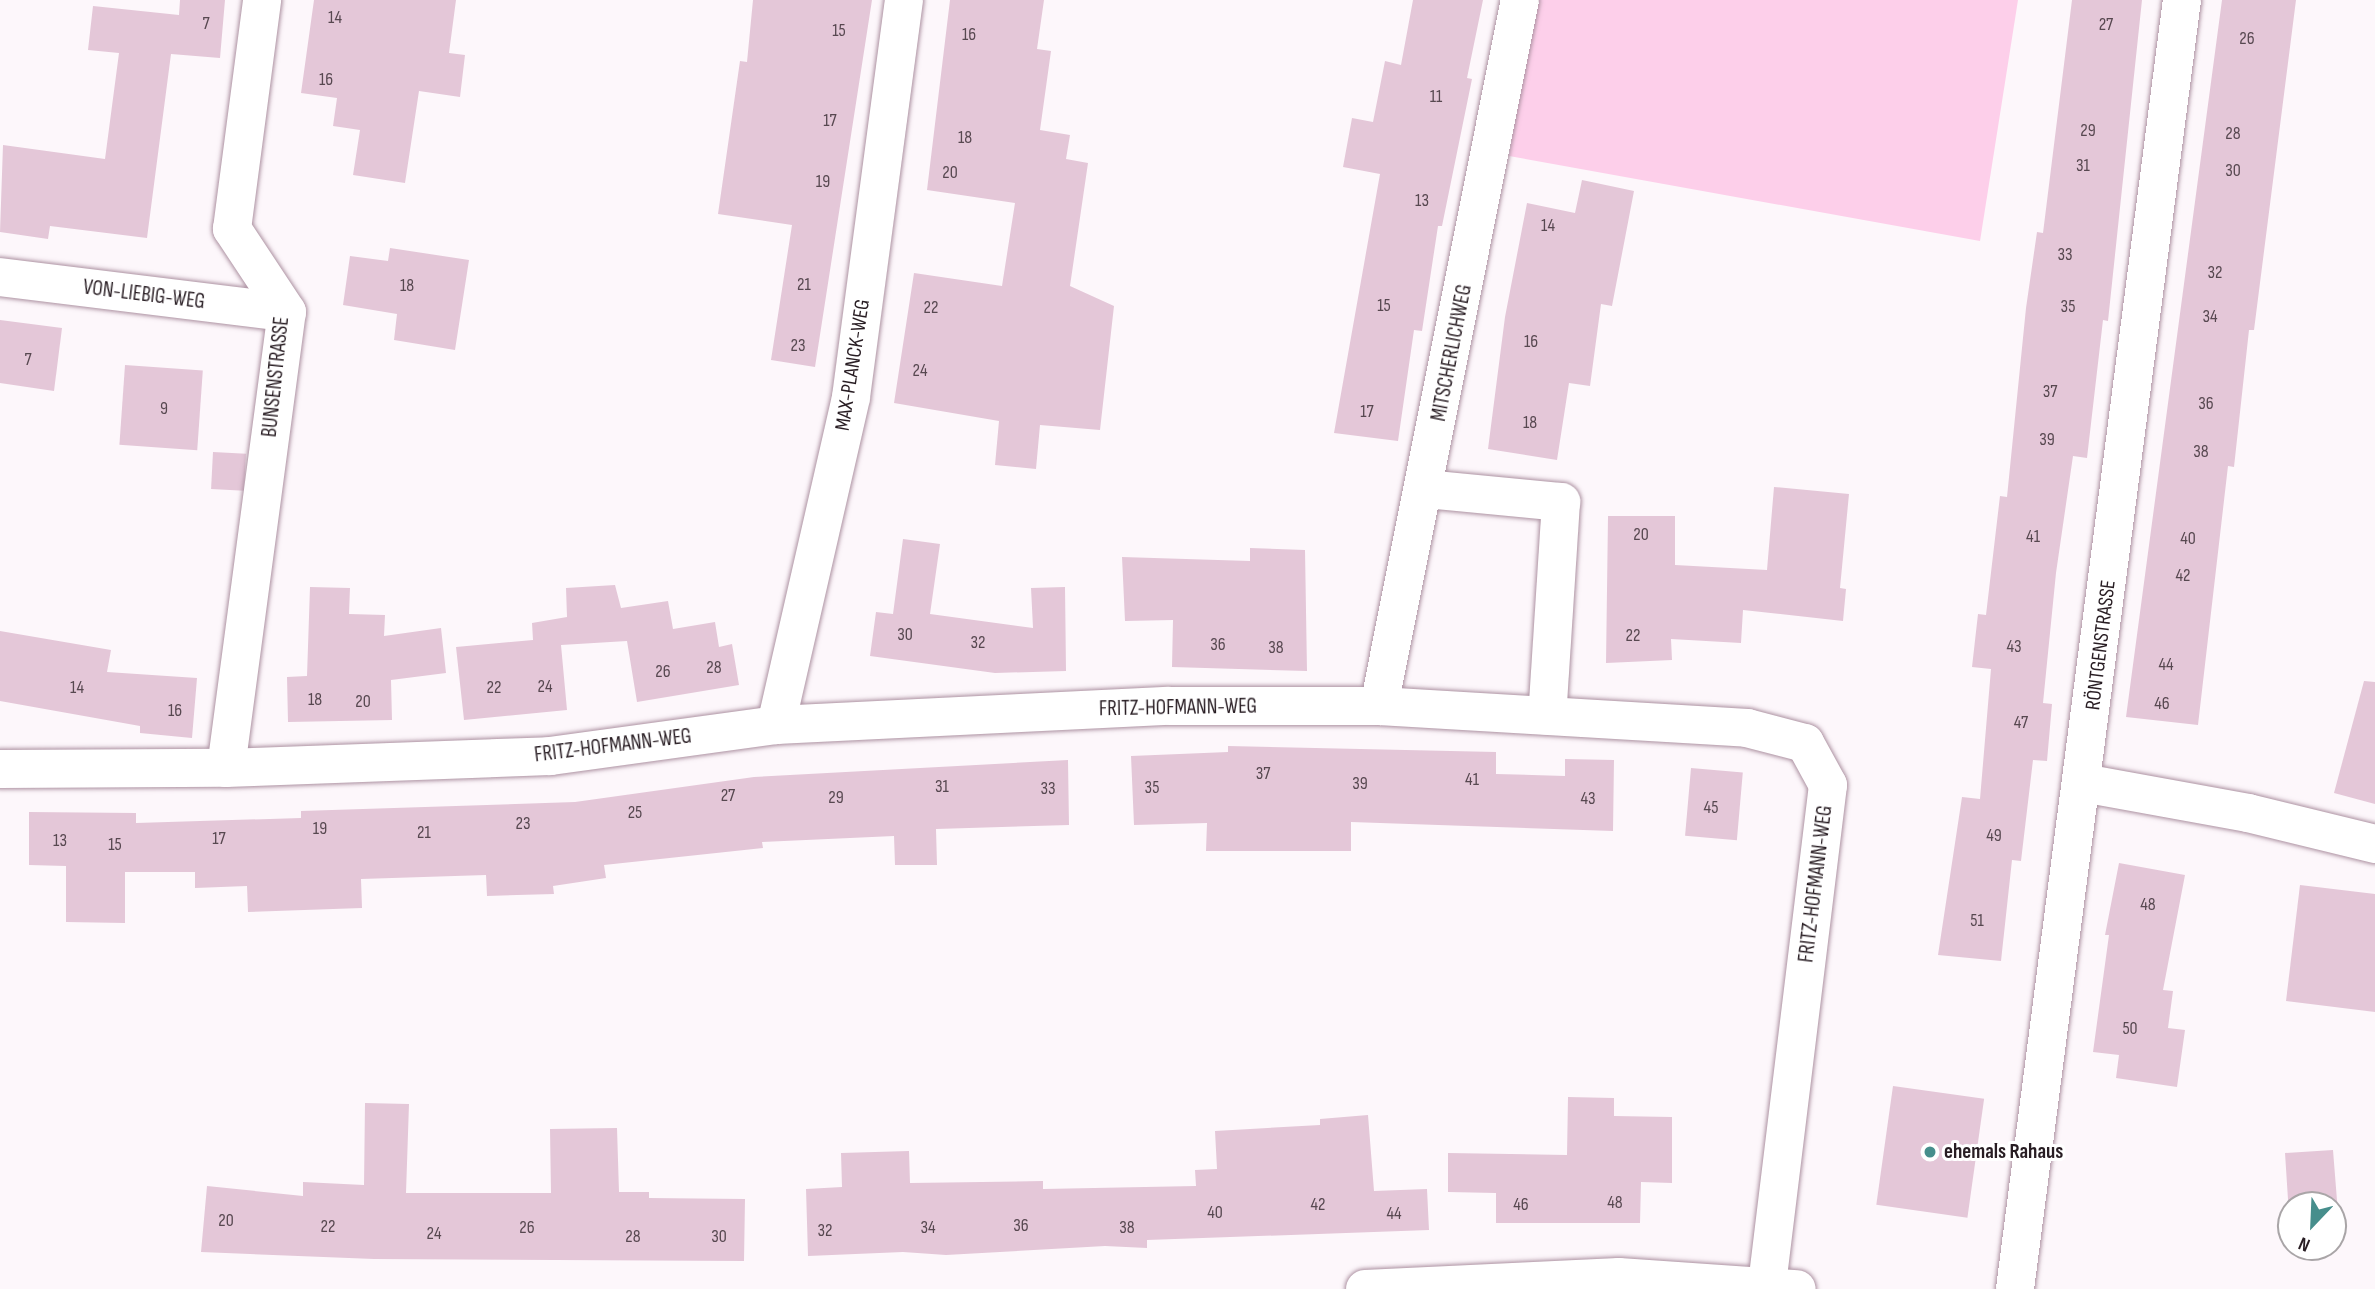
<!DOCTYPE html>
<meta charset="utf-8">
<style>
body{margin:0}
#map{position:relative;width:2375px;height:1289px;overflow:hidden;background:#fdf7fb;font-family:"Sofia Sans Condensed",sans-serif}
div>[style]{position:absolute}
.green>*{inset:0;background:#fdcfea}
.building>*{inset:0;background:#e4c7d8;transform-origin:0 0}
.roads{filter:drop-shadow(0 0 2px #ad92a2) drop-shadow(0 0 2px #ad92a2)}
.minor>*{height:38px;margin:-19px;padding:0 19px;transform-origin:19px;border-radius:19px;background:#fff}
.dots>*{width:19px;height:19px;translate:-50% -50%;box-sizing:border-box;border:4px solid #fff;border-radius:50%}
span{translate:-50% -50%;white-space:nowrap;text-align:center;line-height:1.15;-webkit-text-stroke:6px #fff;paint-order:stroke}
.number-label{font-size:18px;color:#574850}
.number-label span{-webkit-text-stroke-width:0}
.street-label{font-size:21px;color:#281d23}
.poi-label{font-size:21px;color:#281d23;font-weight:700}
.left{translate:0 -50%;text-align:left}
.north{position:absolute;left:2277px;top:1191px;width:70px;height:70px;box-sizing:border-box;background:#fff;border:2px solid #a9a5a7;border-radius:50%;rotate:203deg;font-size:19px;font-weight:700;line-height:28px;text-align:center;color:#281d23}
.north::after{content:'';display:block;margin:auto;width:24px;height:32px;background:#468e8c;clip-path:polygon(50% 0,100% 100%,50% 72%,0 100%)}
</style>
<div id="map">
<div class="green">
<i style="clip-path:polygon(1534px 0,2018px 0,1980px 241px,1509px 156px)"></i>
</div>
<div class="building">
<i style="clip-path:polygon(180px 0,225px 0,220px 58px,171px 54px,147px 238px,50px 226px,48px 239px,0 232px,3px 145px,105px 159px,119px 53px,88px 50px,93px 6px,179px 15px)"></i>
<i style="clip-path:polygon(314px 0,456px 0,449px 53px,465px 55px,460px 97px,419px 91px,405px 183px,353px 175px,360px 130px,333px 126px,337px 98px,301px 93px)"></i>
<i style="clip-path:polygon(753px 0,872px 0,815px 367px,771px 360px,792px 225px,718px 214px,740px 61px,747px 62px)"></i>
<i style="clip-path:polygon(950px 0,1044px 0,1037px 49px,1051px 51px,1040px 130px,1070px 135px,1066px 159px,1088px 163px,1070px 286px,1114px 306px,1100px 430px,1040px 425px,1036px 469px,995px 465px,999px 421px,894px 403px,914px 273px,1002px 286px,1015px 203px,927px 190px)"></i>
<i style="clip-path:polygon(1413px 0,1483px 0,1467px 78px,1472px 79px,1442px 226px,1438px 226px,1422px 331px,1414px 330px,1398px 441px,1334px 433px,1380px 174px,1343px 167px,1352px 118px,1373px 122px,1385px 61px,1401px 65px)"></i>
<i style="clip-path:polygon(2072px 0,2142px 0,2108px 321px,2103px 320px,2087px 458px,2073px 456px,2056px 573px,2043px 703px,2052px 704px,2047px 761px,2033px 760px,2021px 861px,2012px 860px,2001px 961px,1938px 955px,1962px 797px,1980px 799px,1991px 669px,1972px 667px,1978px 614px,1986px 615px,2000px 496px,2007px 497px,2026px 308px,2037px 232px,2043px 233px)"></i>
<i style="clip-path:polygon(2222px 0,2296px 0,2254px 330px,2249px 330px,2234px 467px,2228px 466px,2198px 725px,2126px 717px)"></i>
<i style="clip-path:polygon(1582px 180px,1634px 191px,1612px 306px,1601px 304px,1590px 386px,1569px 383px,1557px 460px,1488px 449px,1505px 317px,1527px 203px,1575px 213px)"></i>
<i style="clip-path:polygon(390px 248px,469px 260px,455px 350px,394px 340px,397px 314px,343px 305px,350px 256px,388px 261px)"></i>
<i style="clip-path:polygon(0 320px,62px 328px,54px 391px,0 383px)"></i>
<i style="left:125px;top:365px;width:78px;height:80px;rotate:4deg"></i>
<i style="left:213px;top:452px;width:33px;height:37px;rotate:3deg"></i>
<i style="clip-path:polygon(1774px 487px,1849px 494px,1840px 588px,1846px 589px,1843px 621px,1743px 610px,1741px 643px,1671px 639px,1672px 660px,1606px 663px,1608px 516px,1675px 516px,1675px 565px,1767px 570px)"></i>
<i style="clip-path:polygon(903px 539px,940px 544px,930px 614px,1033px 628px,1031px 588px,1065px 587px,1066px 671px,995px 673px,870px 656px,876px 612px,893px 614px)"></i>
<i style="clip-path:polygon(1250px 548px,1305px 550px,1307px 671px,1172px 667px,1173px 620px,1125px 621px,1122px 557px,1250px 561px)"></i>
<i style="clip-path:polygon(615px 585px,621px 608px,668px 601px,673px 629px,715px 622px,719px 647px,732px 644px,739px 685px,637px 702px,627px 641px,561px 645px,567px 710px,464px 720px,456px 647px,533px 640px,532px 623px,567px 617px,566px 588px)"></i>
<i style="clip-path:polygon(310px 587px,350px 588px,349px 614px,385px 615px,384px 636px,441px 628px,446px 673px,391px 680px,392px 720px,288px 722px,287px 677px,307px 676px)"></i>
<i style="clip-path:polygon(0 631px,111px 650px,107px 672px,197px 678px,192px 738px,140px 733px,140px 726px,0 701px)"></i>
<i style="clip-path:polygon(2364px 681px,2375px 682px,2375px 804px,2334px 793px)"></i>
<i style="clip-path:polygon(1228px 746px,1496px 752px,1496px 774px,1565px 776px,1565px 759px,1614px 760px,1613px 831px,1351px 822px,1351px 851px,1206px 851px,1207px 823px,1134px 825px,1131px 756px,1228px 752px)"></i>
<i style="clip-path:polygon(1068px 760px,1069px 825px,936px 829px,937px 865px,895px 865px,894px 836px,762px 842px,763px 848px,604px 865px,606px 878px,553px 886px,554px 894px,487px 896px,486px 875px,361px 879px,362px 908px,248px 912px,247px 886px,195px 888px,195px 872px,125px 872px,125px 923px,66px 922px,66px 866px,29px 865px,29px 812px,136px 813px,136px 823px,301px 818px,301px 811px,575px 802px,754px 777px)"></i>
<i style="left:1691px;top:768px;width:52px;height:68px;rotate:5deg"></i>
<i style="clip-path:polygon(2119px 863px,2185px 875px,2163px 990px,2173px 991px,2168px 1028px,2185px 1030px,2177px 1087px,2116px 1078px,2119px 1055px,2093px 1052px,2109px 935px,2105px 935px)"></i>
<i style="clip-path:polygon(2300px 885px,2375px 894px,2375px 1012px,2286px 1001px)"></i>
<i style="left:1893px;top:1086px;width:92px;height:120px;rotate:8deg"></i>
<i style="clip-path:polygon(1568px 1097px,1614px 1098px,1614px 1116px,1672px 1117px,1672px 1183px,1641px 1182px,1640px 1223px,1496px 1223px,1496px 1193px,1448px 1192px,1448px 1153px,1567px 1155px)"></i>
<i style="clip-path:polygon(365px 1103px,409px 1104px,406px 1193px,551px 1193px,550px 1129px,617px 1128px,619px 1192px,649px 1192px,649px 1198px,745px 1199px,744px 1261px,374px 1259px,201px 1252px,207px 1186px,303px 1196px,303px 1182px,364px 1185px)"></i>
<i style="clip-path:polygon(1368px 1115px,1374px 1191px,1427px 1189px,1429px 1230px,1147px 1240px,1147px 1248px,1105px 1246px,946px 1255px,903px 1252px,808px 1256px,806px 1189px,842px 1187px,841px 1153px,909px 1151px,910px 1183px,1043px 1181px,1043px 1189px,1196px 1186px,1195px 1170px,1217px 1169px,1215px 1131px,1320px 1125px,1320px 1119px)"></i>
<i style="clip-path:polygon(2333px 1150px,2338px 1213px,2333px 1213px,2333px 1205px,2291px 1205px,2289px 1215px,2285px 1153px)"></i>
</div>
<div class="roads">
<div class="minor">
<i style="left:0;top:277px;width:289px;rotate:7deg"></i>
<i style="left:1425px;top:489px;width:137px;rotate:5.5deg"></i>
<i style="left:1561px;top:502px;width:214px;rotate:93.7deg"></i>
<i style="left:1379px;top:706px;width:720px;rotate:-78.71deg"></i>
<i style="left:776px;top:725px;width:336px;rotate:-77.1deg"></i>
<i style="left:851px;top:397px;width:401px;rotate:-82.4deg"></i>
<i style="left:226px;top:768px;width:460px;rotate:-82.4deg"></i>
<i style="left:287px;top:312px;width:100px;rotate:-123.5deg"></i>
<i style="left:232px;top:229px;width:231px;rotate:-82.5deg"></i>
<i style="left:0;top:769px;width:226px;rotate:-0.3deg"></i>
<i style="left:226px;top:768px;width:324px;rotate:-2.1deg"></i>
<i style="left:550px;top:756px;width:228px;rotate:-7.8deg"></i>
<i style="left:776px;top:725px;width:393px;rotate:-2.8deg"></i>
<i style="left:1169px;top:706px;width:210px"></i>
<i style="left:1379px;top:706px;width:369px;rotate:3.4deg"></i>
<i style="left:1747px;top:728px;width:60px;rotate:14.5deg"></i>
<i style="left:1805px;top:743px;width:48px;rotate:61.3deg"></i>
<i style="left:1828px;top:785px;width:504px;rotate:96.96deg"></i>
<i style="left:2083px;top:783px;width:168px;rotate:10.3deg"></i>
<i style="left:2248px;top:813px;width:131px;rotate:13.7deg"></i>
<i style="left:1365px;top:1289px;width:254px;rotate:-2.7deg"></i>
<i style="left:1619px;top:1277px;width:178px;rotate:3.9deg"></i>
<i style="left:2015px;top:1289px;width:1300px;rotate:-82.62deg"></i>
</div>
</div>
<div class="dots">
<i style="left:1930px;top:1152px;background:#468e8c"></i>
</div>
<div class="number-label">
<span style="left:335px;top:18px">14</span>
<span style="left:206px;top:24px">7</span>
<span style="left:2106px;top:25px">27</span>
<span style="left:839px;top:31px">15</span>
<span style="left:969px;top:35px">16</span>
<span style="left:2247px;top:39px">26</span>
<span style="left:326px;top:80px">16</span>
<span style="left:1436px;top:97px">11</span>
<span style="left:830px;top:121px">17</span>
<span style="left:2088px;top:131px">29</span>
<span style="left:2233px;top:134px">28</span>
<span style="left:965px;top:138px">18</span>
<span style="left:2083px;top:166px">31</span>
<span style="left:2233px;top:171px">30</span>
<span style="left:950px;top:173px">20</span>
<span style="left:823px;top:182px">19</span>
<span style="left:1422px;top:201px">13</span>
<span style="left:1548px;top:226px">14</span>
<span style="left:2065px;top:255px">33</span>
<span style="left:2215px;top:273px">32</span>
<span style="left:804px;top:285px">21</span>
<span style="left:407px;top:286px">18</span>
<span style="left:1384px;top:306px">15</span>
<span style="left:2068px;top:307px">35</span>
<span style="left:931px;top:308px">22</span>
<span style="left:2210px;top:317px">34</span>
<span style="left:1531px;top:342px">16</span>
<span style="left:798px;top:346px">23</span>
<span style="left:28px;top:360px">7</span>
<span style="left:920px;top:371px">24</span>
<span style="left:2050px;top:392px">37</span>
<span style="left:2206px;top:404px">36</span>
<span style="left:164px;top:409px">9</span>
<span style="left:1367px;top:412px">17</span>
<span style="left:1530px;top:423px">18</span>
<span style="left:2047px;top:440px">39</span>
<span style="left:2201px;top:452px">38</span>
<span style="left:1641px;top:535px">20</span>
<span style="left:2033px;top:537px">41</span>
<span style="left:2188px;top:539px">40</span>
<span style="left:2183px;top:576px">42</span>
<span style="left:905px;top:635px">30</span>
<span style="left:1633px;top:636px">22</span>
<span style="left:978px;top:643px">32</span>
<span style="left:1218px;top:645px">36</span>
<span style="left:2014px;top:647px">43</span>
<span style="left:1276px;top:648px">38</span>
<span style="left:2166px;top:665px">44</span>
<span style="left:714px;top:668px">28</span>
<span style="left:663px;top:672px">26</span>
<span style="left:545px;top:687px">24</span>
<span style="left:77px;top:688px">14</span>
<span style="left:494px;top:688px">22</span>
<span style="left:315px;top:700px">18</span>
<span style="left:363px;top:702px">20</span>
<span style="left:2162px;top:704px">46</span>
<span style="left:175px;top:711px">16</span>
<span style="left:2021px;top:723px">47</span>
<span style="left:1263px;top:774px">37</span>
<span style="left:1472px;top:780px">41</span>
<span style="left:1360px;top:784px">39</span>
<span style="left:942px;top:787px">31</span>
<span style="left:1152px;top:788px">35</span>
<span style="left:1048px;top:789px">33</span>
<span style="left:728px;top:796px">27</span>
<span style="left:836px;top:798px">29</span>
<span style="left:1588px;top:799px">43</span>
<span style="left:1711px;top:808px">45</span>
<span style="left:635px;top:813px">25</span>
<span style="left:523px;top:824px">23</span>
<span style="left:320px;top:829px">19</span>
<span style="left:424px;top:833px">21</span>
<span style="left:1994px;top:836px">49</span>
<span style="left:219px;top:839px">17</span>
<span style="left:60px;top:841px">13</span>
<span style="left:115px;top:845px">15</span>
<span style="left:2148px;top:905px">48</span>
<span style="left:1977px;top:921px">51</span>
<span style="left:2130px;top:1029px">50</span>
<span style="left:1615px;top:1203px">48</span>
<span style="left:1318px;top:1205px">42</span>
<span style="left:1521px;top:1205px">46</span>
<span style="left:1215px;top:1213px">40</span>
<span style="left:1394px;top:1214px">44</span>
<span style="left:226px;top:1221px">20</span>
<span style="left:1021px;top:1226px">36</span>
<span style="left:328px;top:1227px">22</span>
<span style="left:527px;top:1228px">26</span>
<span style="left:928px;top:1228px">34</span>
<span style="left:1127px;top:1228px">38</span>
<span style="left:825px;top:1231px">32</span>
<span style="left:434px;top:1234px">24</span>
<span style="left:633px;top:1237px">28</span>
<span style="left:719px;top:1237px">30</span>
</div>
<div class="street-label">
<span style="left:144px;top:295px;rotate:7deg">VON-LIEBIG-WEG</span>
<span style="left:1452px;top:353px;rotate:-79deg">MITSCHERLICHWEG</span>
<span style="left:853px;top:365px;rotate:-81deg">MAX-PLANCK-WEG</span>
<span style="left:276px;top:377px;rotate:-84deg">BUNSENSTRASSE</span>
<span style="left:2101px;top:645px;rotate:-83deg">RÖNTGENSTRASSE</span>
<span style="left:1178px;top:708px;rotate:-1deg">FRITZ-HOFMANN-WEG</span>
<span style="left:613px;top:746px;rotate:-7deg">FRITZ-HOFMANN-WEG</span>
<span style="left:1816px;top:884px;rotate:-83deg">FRITZ-HOFMANN-WEG</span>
</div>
<div class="poi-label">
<span class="left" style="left:1944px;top:1152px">ehemals Rahaus</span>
</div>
<div class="north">N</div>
</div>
